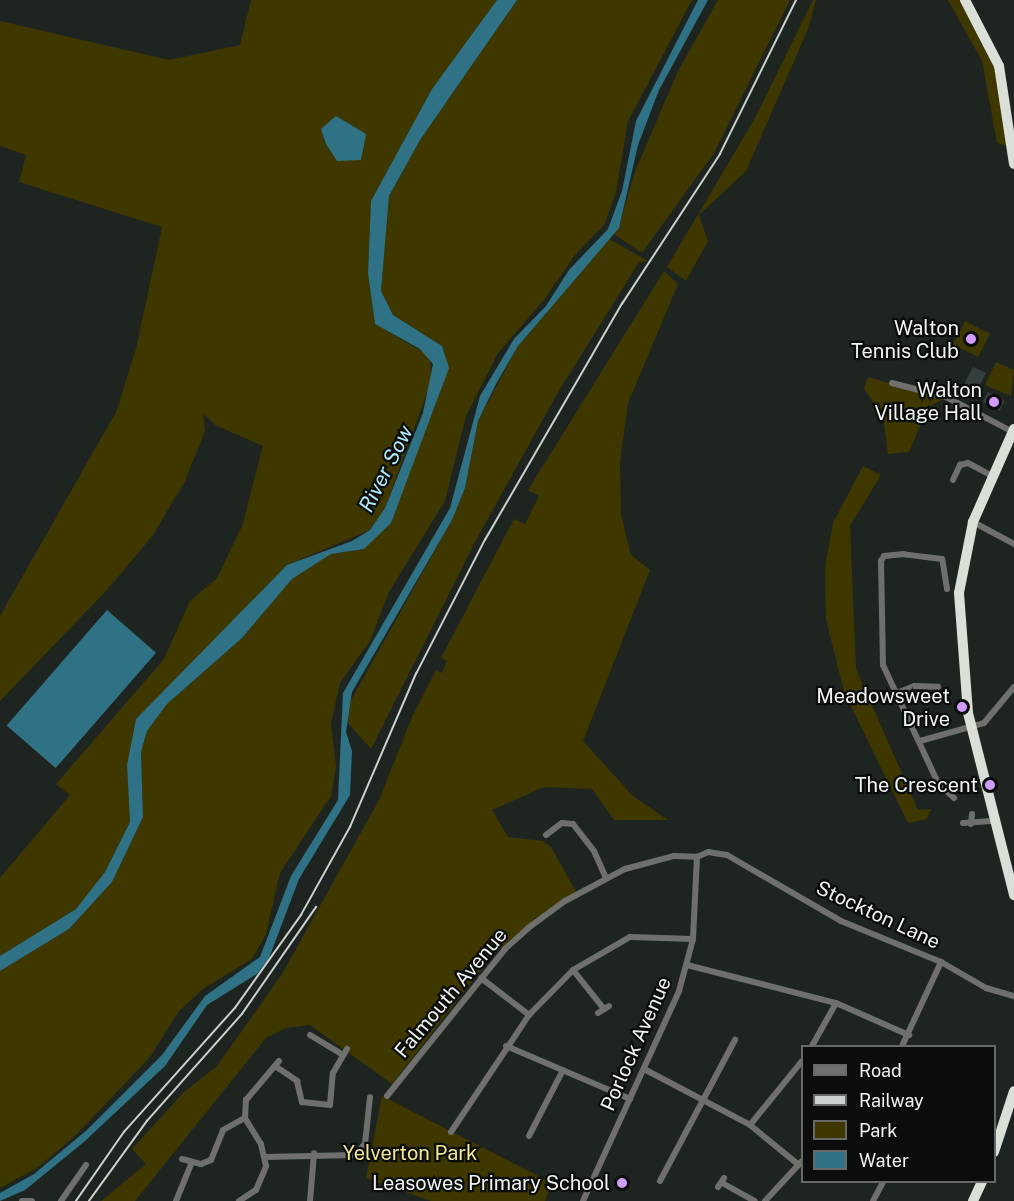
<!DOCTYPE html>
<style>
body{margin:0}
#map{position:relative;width:1014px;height:1201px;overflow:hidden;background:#1e2521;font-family:"Public Sans",sans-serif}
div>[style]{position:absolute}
.green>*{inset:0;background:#3f3700;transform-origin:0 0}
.water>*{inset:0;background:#307285;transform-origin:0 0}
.building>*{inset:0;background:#363f3e;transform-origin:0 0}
.street>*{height:6px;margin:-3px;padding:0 3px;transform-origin:3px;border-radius:3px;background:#6f706d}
.highway>*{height:10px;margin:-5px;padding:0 5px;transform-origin:5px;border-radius:5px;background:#dadfd7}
.rail>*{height:1.5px;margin:-0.75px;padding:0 0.75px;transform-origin:0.75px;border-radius:0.75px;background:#ccd1ce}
.dots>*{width:16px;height:16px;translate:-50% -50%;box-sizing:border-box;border:3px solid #0a0d0b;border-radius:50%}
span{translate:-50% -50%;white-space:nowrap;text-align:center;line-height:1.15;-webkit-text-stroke:4.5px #0a0d0b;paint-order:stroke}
.poi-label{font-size:20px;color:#eff4f1}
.right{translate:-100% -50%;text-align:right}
.street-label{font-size:20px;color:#eff4f1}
.park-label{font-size:20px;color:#f3e694}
.water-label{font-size:21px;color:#b1e9fb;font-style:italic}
.legend{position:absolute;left:801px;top:1045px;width:195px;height:138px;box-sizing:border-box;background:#0a0d0b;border:2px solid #666967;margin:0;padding:8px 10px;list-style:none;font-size:18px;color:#eff4f1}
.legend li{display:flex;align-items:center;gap:12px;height:30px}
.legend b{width:30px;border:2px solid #666967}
</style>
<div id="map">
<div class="green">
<i style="clip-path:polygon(251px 0,497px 0,432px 89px,371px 201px,368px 273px,375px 324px,430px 356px,431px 382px,385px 508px,370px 530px,287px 565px,136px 719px,127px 765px,130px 822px,105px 872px,76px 909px,0 956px,0 878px,70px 795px,56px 784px,164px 659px,190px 601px,217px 578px,242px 526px,263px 446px,215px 425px,203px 413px,205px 431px,185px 481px,153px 535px,107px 590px,0 701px,0 616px,116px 412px,136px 349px,162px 227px,19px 182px,26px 155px,0 146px,0 21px,169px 60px,240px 45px)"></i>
<i style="clip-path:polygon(517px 0,692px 0,628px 121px,616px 192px,604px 225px,575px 255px,543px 301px,498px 353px,466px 416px,445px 501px,389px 592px,370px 641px,340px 683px,331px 723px,336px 767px,331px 796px,280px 873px,266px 934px,252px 959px,203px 989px,179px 1011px,150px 1057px,75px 1136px,37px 1168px,0 1188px,0 971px,69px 929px,112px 882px,143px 817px,141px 752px,147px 731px,167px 704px,242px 638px,292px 579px,331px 554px,364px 549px,391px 523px,442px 346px,393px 315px,381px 291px,389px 196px,420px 140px)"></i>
<i style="clip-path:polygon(718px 0,790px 0,714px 153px,642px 253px,611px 232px,619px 227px,634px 174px,678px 71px)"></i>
<i style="clip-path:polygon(813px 0,816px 0,808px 29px,746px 171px,699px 215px,708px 241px,686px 281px,667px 267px,755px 118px)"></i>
<i style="clip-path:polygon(948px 0,961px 0,993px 59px,1007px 146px,997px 143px,982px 61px)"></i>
<i style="clip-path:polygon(609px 239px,648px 261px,639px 262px,557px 394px,475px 542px,371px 749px,348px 723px,347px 707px,452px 520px,465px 488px,478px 421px,518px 346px)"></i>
<i style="clip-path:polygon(664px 271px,678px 284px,628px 403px,620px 461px,621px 514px,631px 555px,650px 570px,583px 741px,633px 796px,668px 820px,614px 820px,592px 789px,544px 787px,492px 810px,508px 837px,543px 841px,551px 847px,576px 892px,534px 919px,492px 956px,392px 1084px,310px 1025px,286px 1028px,266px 1038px,135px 1201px,101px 1201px,146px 1164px,132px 1149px,183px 1093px,217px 1066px,282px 974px,379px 800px,412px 717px,436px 670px,442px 673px,447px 661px,441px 658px,514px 519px,525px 524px,539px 496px,528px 490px)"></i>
<i style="left:965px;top:321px;width:28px;height:26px;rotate:27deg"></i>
<i style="clip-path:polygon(996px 362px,1014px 370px,1011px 396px,985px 385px)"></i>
<i style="clip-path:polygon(868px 377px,944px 399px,928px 407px,909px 452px,888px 454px,883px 416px,864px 389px)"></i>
<i style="clip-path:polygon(863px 466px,881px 475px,850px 526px,856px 669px,918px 810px,931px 809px,927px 819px,908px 823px,844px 692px,826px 619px,825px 568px,833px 523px)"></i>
<i style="clip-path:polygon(382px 1096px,552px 1183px,545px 1201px,431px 1201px,366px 1178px)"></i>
</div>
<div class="water">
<i style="clip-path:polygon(497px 0,517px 0,420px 140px,389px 196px,381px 291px,393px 315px,442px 346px,449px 368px,391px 523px,364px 549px,331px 554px,292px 579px,242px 638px,167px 704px,147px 731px,141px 752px,143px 817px,112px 882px,69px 929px,0 971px,0 956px,76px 909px,105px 872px,130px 822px,127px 765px,136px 719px,287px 565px,352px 541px,370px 530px,385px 508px,423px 413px,433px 364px,420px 349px,375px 324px,368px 273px,371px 201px,432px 89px)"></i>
<i style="clip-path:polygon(698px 0,708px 0,659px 90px,638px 145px,619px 228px,518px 346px,496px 384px,478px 421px,465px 488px,452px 520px,352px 692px,346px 732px,352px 751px,350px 795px,299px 879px,269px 958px,257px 974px,207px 1005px,165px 1066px,85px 1141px,25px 1190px,0 1201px,0 1193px,34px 1174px,87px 1130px,162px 1055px,205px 996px,260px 957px,291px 876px,338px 800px,343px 693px,450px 508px,480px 396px,514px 339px,546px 306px,569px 270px,608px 229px,622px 191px,636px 121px)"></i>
<i style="clip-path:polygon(336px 116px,366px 134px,361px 160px,337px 161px,326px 144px,321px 129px)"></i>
<i style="left:107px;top:610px;width:65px;height:153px;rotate:41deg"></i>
</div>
<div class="building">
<i style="clip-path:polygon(973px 367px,986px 373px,974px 397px,957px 389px,963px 386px)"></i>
<i style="left:988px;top:392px;width:19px;height:11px;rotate:28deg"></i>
</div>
<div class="street">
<i style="left:892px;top:383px;width:56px;rotate:14.5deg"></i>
<i style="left:946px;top:397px;width:76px;rotate:27.6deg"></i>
<i style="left:953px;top:480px;width:17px;rotate:-65deg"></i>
<i style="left:960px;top:465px;width:8px;rotate:-14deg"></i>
<i style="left:968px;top:463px;width:30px;rotate:28deg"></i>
<i style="left:973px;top:522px;width:47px;rotate:28.2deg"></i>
<i style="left:947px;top:589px;width:30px;rotate:-99deg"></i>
<i style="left:942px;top:559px;width:38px;rotate:-173deg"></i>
<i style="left:904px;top:554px;width:20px;rotate:174deg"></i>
<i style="left:884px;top:556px;width:6px;rotate:121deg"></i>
<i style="left:881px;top:561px;width:104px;rotate:88.9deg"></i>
<i style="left:883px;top:665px;width:130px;rotate:65deg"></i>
<i style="left:938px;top:783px;width:22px;rotate:43deg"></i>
<i style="left:897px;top:693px;width:18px;rotate:-22deg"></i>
<i style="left:914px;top:686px;width:24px;rotate:2deg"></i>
<i style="left:920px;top:741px;width:66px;rotate:-15.7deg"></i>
<i style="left:984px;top:723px;width:47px;rotate:-50.2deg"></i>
<i style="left:963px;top:823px;width:31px;rotate:-4deg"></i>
<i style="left:971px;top:824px;width:10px;rotate:-84deg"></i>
<i style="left:546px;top:835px;width:20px;rotate:-37deg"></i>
<i style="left:562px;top:823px;width:11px;rotate:5deg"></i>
<i style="left:573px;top:824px;width:34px;rotate:52deg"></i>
<i style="left:594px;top:851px;width:30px;rotate:66deg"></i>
<i style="left:697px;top:857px;width:12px;rotate:-24deg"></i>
<i style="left:708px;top:852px;width:19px;rotate:9deg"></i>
<i style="left:727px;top:855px;width:132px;rotate:30.1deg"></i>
<i style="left:841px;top:921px;width:108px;rotate:22.3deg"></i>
<i style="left:941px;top:962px;width:52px;rotate:30deg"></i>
<i style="left:986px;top:988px;width:29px;rotate:16deg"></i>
<i style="left:687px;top:965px;width:154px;rotate:14.3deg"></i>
<i style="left:836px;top:1003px;width:80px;rotate:23.7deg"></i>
<i style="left:573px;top:970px;width:50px;rotate:51.5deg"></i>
<i style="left:481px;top:978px;width:61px;rotate:37.6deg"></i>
<i style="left:598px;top:1013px;width:13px;rotate:-32deg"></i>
<i style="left:310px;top:1035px;width:39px;rotate:31deg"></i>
<i style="left:506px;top:1046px;width:135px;rotate:23.1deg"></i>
<i style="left:812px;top:1046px;width:49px;rotate:-60.8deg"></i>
<i style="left:902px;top:1046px;width:93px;rotate:-65.1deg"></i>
<i style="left:275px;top:1066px;width:27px;rotate:34deg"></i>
<i style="left:297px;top:1081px;width:22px;rotate:77deg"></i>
<i style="left:302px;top:1102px;width:28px;rotate:6deg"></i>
<i style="left:330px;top:1105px;width:32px;rotate:-85deg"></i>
<i style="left:333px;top:1073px;width:28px;rotate:-60deg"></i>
<i style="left:644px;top:1069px;width:120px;rotate:27.8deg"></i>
<i style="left:750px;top:1125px;width:63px;rotate:39.2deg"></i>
<i style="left:387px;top:1096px;width:189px;rotate:-51.2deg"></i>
<i style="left:505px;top:949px;width:31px;rotate:-42deg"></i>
<i style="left:528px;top:928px;width:46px;rotate:-36.1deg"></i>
<i style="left:565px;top:901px;width:68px;rotate:-28.1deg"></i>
<i style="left:625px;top:869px;width:51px;rotate:-14.9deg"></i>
<i style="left:674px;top:856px;width:23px;rotate:2deg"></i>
<i style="left:750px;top:1125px;width:82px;rotate:-50.9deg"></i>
<i style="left:451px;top:1132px;width:141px;rotate:-56.3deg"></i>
<i style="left:529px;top:1015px;width:63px;rotate:-45.6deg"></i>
<i style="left:573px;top:970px;width:66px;rotate:-30.1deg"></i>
<i style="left:630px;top:937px;width:63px;rotate:1.8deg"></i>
<i style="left:529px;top:1136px;width:74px;rotate:-62.7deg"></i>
<i style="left:265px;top:1157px;width:90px;rotate:-1.3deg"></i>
<i style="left:355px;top:1155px;width:15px;rotate:-48deg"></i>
<i style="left:365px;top:1144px;width:47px;rotate:-83.9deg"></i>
<i style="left:182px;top:1159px;width:20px;rotate:15deg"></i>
<i style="left:201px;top:1164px;width:11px;rotate:-22deg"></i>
<i style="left:211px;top:1160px;width:32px;rotate:-68deg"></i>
<i style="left:223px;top:1130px;width:25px;rotate:-29deg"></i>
<i style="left:660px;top:1181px;width:160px;rotate:-62deg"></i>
<i style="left:724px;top:1184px;width:35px;rotate:29deg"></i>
<i style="left:718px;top:1187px;width:11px;rotate:-56deg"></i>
<i style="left:22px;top:1201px;width:10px"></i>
<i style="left:61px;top:1201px;width:44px;rotate:-55.2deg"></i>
<i style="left:176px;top:1201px;width:42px;rotate:-67.7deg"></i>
<i style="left:239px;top:1201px;width:20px;rotate:-33deg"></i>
<i style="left:256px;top:1190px;width:26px;rotate:-67deg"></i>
<i style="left:266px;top:1166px;width:23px;rotate:-103deg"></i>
<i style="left:261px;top:1144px;width:31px;rotate:-122deg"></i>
<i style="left:245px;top:1118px;width:18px;rotate:-87deg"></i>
<i style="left:246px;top:1100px;width:51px;rotate:-49.8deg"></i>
<i style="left:310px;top:1201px;width:48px;rotate:-85.2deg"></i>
<i style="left:583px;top:1201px;width:231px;rotate:-65.4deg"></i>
<i style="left:679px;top:991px;width:54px;rotate:-74.9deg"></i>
<i style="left:693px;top:939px;width:82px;rotate:-87.2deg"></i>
<i style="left:765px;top:1201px;width:54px;rotate:-47.2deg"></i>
<i style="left:873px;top:1201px;width:21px;rotate:-62deg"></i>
</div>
<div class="highway">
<i style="left:965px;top:0;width:74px;rotate:62.7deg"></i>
<i style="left:999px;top:66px;width:99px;rotate:81.3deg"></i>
<i style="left:1014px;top:429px;width:102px;rotate:113.8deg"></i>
<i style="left:973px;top:522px;width:72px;rotate:101.2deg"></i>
<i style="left:959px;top:593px;width:120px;rotate:85.7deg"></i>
<i style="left:968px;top:713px;width:188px;rotate:75.8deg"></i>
<i style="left:994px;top:1152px;width:64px;rotate:-71.8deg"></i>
<i style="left:973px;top:1201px;width:21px;rotate:-65deg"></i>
</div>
<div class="rail">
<i style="left:76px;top:1201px;width:84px;rotate:-55.2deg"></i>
<i style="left:124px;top:1132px;width:166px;rotate:-48.2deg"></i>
<i style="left:235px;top:1008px;width:114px;rotate:-54.6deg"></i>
<i style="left:301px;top:915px;width:101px;rotate:-60.9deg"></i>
<i style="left:350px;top:827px;width:167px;rotate:-66.7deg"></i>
<i style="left:416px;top:674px;width:151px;rotate:-62.8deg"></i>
<i style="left:485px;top:540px;width:273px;rotate:-59.9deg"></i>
<i style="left:622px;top:304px;width:179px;rotate:-56.8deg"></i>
<i style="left:720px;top:154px;width:172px;rotate:-63.7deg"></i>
<i style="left:89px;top:1201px;width:99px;rotate:-54.1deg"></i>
<i style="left:147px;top:1121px;width:143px;rotate:-48.4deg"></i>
<i style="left:242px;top:1014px;width:130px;rotate:-55.3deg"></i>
</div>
<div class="dots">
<i style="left:971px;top:339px;background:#d29cfd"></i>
<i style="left:994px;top:402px;background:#d29cfd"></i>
<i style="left:962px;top:707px;background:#d29cfd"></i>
<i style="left:990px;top:785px;background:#d29cfd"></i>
<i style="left:622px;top:1183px;background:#d29cfd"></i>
</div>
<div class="poi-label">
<span class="right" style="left:959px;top:340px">Walton<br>Tennis Club</span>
<span class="right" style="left:982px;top:402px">Walton<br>Village Hall</span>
<span class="right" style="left:950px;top:708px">Meadowsweet<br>Drive</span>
<span class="right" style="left:978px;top:785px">The Crescent</span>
<span class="right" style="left:610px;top:1183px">Leasowes Primary School</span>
</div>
<div class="street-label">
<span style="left:878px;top:915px;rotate:25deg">Stockton Lane</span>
<span style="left:451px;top:993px;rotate:-50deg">Falmouth Avenue</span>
<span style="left:636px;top:1044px;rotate:-66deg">Porlock Avenue</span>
</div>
<div class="park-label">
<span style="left:410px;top:1153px">Yelverton Park</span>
</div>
<div class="water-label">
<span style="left:386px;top:469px;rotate:-63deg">River Sow</span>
</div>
<ul class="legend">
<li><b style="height:8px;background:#6f706d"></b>Road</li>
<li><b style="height:8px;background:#ccd1ce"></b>Railway</li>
<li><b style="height:16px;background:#3f3700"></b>Park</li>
<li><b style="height:16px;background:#307285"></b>Water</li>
</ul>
</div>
